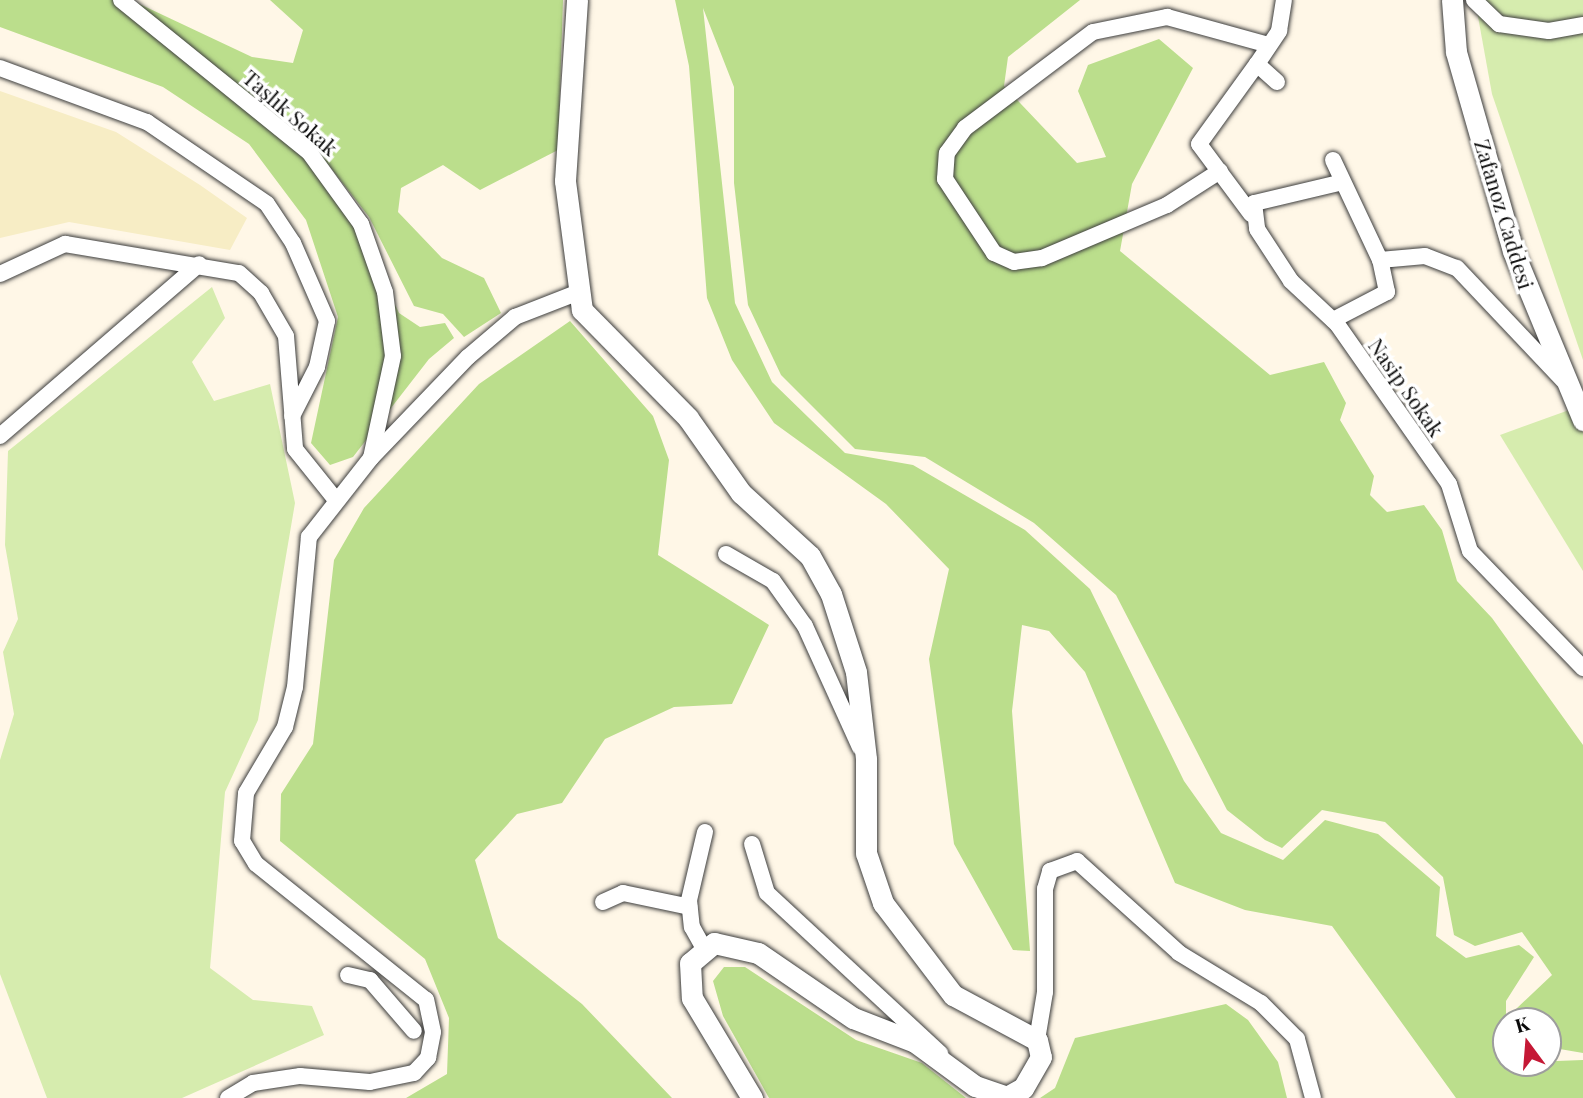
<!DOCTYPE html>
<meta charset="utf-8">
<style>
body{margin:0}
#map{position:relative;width:1583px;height:1098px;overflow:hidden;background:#fff7e7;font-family:"Playfair Display",serif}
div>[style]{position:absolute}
.farmland>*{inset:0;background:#f7edc5}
.green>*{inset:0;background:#d6ecae}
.forest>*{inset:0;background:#bbde8c}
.roads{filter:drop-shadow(0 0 2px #3d3d3d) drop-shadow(0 0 2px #3d3d3d)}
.minor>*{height:16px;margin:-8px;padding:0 8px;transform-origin:8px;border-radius:8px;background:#fff}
.tertiary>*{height:21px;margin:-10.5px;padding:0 10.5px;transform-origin:10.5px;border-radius:10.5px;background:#fff}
span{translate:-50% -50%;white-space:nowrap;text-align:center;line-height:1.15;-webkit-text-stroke:7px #fff;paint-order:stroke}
.street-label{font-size:21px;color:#0a0a0a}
.north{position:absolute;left:1492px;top:1007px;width:70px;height:70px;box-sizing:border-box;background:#fff;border:2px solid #9d9d9d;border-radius:50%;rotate:344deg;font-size:19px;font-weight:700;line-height:28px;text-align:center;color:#0a0a0a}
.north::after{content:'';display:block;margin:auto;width:24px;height:32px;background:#c51835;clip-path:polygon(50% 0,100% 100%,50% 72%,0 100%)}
</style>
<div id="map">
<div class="farmland">
<i style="clip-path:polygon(0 91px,116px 132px,200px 185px,247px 218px,230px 250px,69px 222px,0 238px)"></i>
</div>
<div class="green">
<i style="clip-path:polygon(1475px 0,1583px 0,1583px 360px,1492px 94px)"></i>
<i style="clip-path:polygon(212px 287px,225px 318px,192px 362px,214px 401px,270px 384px,295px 503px,258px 720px,225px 792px,210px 968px,253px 1000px,312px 1006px,324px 1035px,182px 1098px,47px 1098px,0 974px,0 760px,14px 714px,3px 652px,18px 619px,5px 545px,8px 451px)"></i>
<i style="clip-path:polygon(1583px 405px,1583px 571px,1500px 435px)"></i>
</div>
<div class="forest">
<i style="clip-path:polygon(0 0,131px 0,252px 57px,293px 63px,303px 30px,270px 0,563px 0,558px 150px,480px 190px,443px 165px,401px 188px,398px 212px,442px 258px,484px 278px,501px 313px,464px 337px,443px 314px,414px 306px,369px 217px,299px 127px,355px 221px,399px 313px,420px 327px,445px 323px,454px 338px,429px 359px,353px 457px,330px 465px,311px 443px,338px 317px,306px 220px,249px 144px,163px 87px,0 27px)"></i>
<i style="clip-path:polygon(675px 0,1080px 0,1008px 57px,1004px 86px,1077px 163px,1106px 157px,1078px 91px,1088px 65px,1159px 39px,1193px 68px,1132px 184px,1120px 251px,1270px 375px,1324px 362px,1346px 403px,1340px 420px,1374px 476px,1370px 495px,1387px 512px,1424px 505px,1442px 530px,1457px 581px,1492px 618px,1583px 745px,1583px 1053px,1548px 1047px,1548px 1021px,1517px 1021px,1516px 1009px,1552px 975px,1522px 932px,1475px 946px,1454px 935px,1443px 877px,1385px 822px,1322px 810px,1282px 848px,1265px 840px,1227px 810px,1116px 595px,1034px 523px,925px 457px,855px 449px,781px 375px,748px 305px,734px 183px,734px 87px,703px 8px,735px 303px,772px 382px,845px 453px,913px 465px,1025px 530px,1090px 589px,1184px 781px,1221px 833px,1283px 860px,1325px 820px,1378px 834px,1440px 887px,1436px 936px,1466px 958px,1519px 945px,1534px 957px,1506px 1001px,1506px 1063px,1583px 1060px,1583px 1098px,1456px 1098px,1332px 926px,1245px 910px,1175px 883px,1085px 672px,1049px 631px,1022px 625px,1012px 711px,1030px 951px,1013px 950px,954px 844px,929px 659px,949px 569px,886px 504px,774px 423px,732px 360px,707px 298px,689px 66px)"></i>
<i style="clip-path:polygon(570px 321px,653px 416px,669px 460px,658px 555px,769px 625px,732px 704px,674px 707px,605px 739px,562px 803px,517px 814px,475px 860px,498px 938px,582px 1004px,672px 1098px,406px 1098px,447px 1074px,449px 1018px,425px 959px,280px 841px,281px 794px,313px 744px,334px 560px,364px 508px,479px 384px)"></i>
<i style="clip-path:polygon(724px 967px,745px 967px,856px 1040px,922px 1063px,966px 1098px,769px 1098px,723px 1016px,713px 981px)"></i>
<i style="clip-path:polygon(1226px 1004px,1248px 1020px,1278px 1062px,1287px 1098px,1040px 1098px,1055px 1088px,1075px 1038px)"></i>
</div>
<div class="roads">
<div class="minor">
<i style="left:121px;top:0;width:242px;rotate:39deg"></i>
<i style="left:309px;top:152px;width:89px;rotate:54.2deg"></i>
<i style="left:361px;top:224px;width:72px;rotate:70.6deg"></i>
<i style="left:385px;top:292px;width:64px;rotate:82.9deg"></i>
<i style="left:393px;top:356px;width:104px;rotate:102.2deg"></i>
<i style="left:1474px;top:0;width:35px;rotate:44deg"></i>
<i style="left:1499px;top:24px;width:50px;rotate:8deg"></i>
<i style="left:1549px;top:31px;width:35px;rotate:-10deg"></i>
<i style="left:0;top:68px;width:157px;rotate:20.2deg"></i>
<i style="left:147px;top:122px;width:145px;rotate:34.3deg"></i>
<i style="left:267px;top:204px;width:47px;rotate:56.3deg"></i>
<i style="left:293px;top:243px;width:85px;rotate:66.4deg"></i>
<i style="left:327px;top:321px;width:47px;rotate:102.3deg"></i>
<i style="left:317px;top:367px;width:55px;rotate:117deg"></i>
<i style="left:1277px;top:82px;width:27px;rotate:-138deg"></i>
<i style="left:1257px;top:64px;width:40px;rotate:-56deg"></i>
<i style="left:1279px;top:31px;width:31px;rotate:-81deg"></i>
<i style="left:1333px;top:160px;width:110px;rotate:64.8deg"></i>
<i style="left:1380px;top:260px;width:45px;rotate:-5.1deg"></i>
<i style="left:1425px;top:256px;width:34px;rotate:21deg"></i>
<i style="left:1457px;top:268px;width:154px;rotate:46.6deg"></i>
<i style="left:1220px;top:171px;width:63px;rotate:147.3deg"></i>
<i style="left:1167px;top:205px;width:136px;rotate:157deg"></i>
<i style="left:1042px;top:258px;width:28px;rotate:172deg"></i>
<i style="left:1014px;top:262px;width:22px;rotate:-156deg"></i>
<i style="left:994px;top:253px;width:89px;rotate:-123.5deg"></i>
<i style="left:945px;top:179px;width:26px;rotate:-86deg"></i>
<i style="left:947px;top:153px;width:31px;rotate:-54deg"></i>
<i style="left:965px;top:128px;width:160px;rotate:-36.9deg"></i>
<i style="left:1093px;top:32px;width:76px;rotate:-11.5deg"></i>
<i style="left:1167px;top:17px;width:106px;rotate:15.4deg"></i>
<i style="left:1343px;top:182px;width:91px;rotate:166.7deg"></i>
<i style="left:1254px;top:203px;width:26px;rotate:83deg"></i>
<i style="left:1257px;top:229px;width:62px;rotate:56.8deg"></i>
<i style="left:1291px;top:281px;width:63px;rotate:43.1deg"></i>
<i style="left:1337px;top:324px;width:195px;rotate:55deg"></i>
<i style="left:1449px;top:484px;width:70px;rotate:72.6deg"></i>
<i style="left:1470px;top:551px;width:163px;rotate:46deg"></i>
<i style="left:1251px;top:214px;width:87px;rotate:-126.6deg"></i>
<i style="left:1199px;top:144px;width:99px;rotate:-54.1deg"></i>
<i style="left:0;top:274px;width:72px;rotate:-24.8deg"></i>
<i style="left:65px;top:244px;width:176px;rotate:9.5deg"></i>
<i style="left:239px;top:273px;width:30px;rotate:42deg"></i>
<i style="left:261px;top:293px;width:50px;rotate:59.8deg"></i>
<i style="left:286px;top:336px;width:113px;rotate:85.4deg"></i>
<i style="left:295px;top:449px;width:65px;rotate:51.2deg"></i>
<i style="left:1333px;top:320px;width:61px;rotate:-27.4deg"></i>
<i style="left:1387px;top:292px;width:33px;rotate:-102deg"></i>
<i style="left:0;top:436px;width:263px;rotate:-40.8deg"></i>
<i style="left:726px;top:554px;width:54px;rotate:29.9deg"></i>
<i style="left:773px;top:581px;width:55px;rotate:54.6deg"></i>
<i style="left:805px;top:626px;width:133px;rotate:65.6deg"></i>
<i style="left:705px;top:832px;width:70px;rotate:103.2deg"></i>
<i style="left:689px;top:900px;width:27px;rotate:84deg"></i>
<i style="left:692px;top:927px;width:26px;rotate:61deg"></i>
<i style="left:752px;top:844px;width:51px;rotate:73deg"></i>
<i style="left:767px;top:893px;width:236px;rotate:42.8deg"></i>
<i style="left:603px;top:902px;width:22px;rotate:-24deg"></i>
<i style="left:623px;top:893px;width:68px;rotate:11.8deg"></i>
<i style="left:348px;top:975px;width:23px;rotate:13deg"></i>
<i style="left:370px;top:980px;width:67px;rotate:49.2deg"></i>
<i style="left:1037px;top:1040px;width:49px;rotate:-80.5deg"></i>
<i style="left:1045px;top:992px;width:103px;rotate:-90deg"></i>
<i style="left:1045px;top:889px;width:19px;rotate:-74deg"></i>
<i style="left:1050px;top:871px;width:29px;rotate:-20deg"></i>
<i style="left:1077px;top:861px;width:137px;rotate:42deg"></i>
<i style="left:1179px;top:953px;width:96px;rotate:31.4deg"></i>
<i style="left:1261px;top:1003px;width:51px;rotate:45deg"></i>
<i style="left:1297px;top:1039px;width:61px;rotate:74.8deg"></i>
<i style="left:228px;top:1098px;width:29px;rotate:-31deg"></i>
<i style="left:253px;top:1083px;width:48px;rotate:-8.5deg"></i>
<i style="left:300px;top:1076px;width:70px;rotate:4.9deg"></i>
<i style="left:370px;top:1082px;width:45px;rotate:-11.6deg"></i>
<i style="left:414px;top:1073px;width:21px;rotate:-47deg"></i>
<i style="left:428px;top:1058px;width:26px;rotate:-79deg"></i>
<i style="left:433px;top:1032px;width:33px;rotate:-102deg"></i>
<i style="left:426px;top:1000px;width:218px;rotate:-141.3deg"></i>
<i style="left:256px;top:864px;width:27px;rotate:-121deg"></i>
<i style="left:242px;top:841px;width:48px;rotate:-85.2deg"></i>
<i style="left:246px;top:793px;width:77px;rotate:-59.4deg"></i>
<i style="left:285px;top:727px;width:41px;rotate:-76deg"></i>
<i style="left:295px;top:687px;width:151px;rotate:-84.7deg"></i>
<i style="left:309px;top:537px;width:100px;rotate:-51.9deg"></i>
<i style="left:371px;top:458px;width:140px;rotate:-46.2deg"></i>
<i style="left:468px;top:357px;width:62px;rotate:-40.4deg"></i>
<i style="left:515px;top:317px;width:69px;rotate:-21.3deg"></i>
</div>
<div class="tertiary">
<i style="left:577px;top:0;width:181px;rotate:93.8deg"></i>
<i style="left:565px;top:181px;width:130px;rotate:82.5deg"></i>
<i style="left:582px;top:310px;width:151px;rotate:45.5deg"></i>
<i style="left:688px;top:418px;width:92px;rotate:54.8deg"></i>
<i style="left:741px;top:493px;width:93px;rotate:42.4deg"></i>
<i style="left:810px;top:556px;width:43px;rotate:61.1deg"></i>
<i style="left:831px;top:594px;width:82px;rotate:72.2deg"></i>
<i style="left:856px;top:672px;width:88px;rotate:83.4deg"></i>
<i style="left:866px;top:759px;width:94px;rotate:90deg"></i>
<i style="left:866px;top:853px;width:53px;rotate:71.2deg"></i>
<i style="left:883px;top:903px;width:116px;rotate:52.7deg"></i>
<i style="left:953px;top:995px;width:95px;rotate:28.2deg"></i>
<i style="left:1037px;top:1040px;width:17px;rotate:77deg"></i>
<i style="left:1041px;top:1057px;width:36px;rotate:120deg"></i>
<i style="left:1023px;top:1088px;width:18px;rotate:151deg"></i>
<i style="left:1007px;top:1097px;width:34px;rotate:-161deg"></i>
<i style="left:975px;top:1086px;width:74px;rotate:-143.7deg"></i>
<i style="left:915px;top:1042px;width:66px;rotate:-158.8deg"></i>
<i style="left:853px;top:1018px;width:115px;rotate:-145.6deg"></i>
<i style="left:758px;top:953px;width:45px;rotate:-167.2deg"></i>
<i style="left:714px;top:943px;width:31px;rotate:140deg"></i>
<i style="left:690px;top:963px;width:35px;rotate:87deg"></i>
<i style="left:692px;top:998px;width:117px;rotate:59deg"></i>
<i style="left:1452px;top:0;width:52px;rotate:85.6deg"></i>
<i style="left:1456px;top:52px;width:207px;rotate:74deg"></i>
<i style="left:1513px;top:251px;width:183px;rotate:67.5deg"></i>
</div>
</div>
<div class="street-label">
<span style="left:291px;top:112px;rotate:41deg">Taşlık Sokak</span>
<span style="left:1505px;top:214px;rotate:73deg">Zafanoz Caddesi</span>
<span style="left:1407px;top:387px;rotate:55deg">Nasip Sokak</span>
</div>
<div class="north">K</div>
</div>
